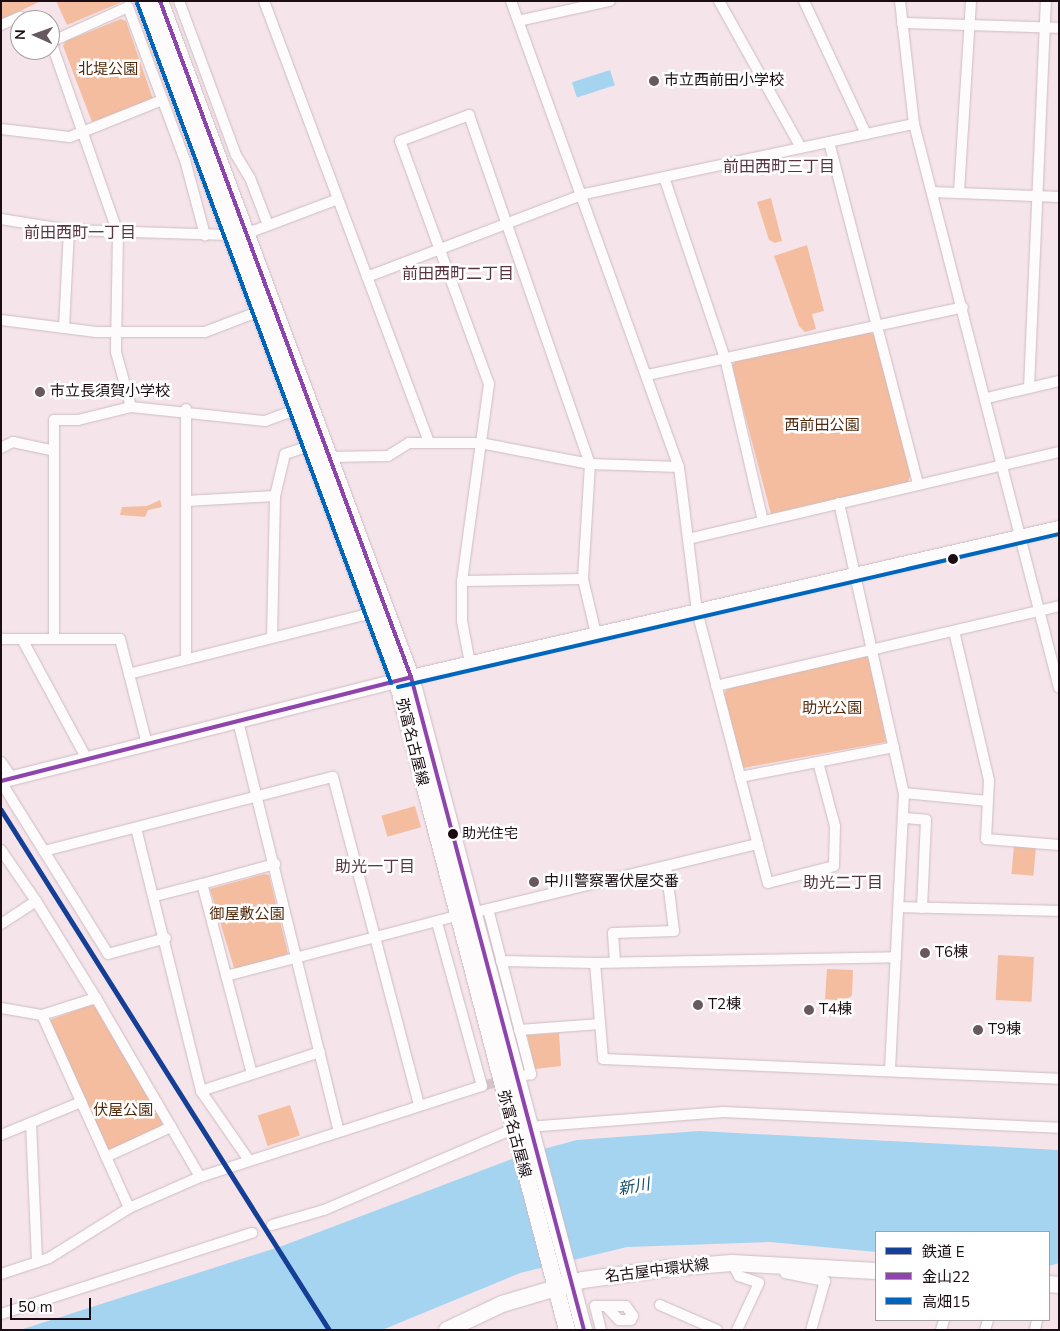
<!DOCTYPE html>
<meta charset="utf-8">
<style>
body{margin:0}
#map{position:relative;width:1060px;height:1331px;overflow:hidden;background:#f5e5eb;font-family:"Nunito Sans","Noto Sans JP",sans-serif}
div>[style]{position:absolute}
.green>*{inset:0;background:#f5bd9f;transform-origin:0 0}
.water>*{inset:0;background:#a5d4f1;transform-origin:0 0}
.street-tunnel>*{height:10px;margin-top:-5px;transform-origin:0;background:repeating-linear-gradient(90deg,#d4c5cb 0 10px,transparent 0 15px)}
.roads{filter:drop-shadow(0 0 1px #ccbdc2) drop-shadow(0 0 1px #ccbdc2)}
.street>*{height:10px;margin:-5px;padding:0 5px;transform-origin:5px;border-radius:5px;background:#fefbfc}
.secondary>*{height:14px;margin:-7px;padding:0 7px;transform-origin:7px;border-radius:7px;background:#fefbfc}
.primary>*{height:16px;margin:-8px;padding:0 8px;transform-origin:8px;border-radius:8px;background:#fefbfc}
.bus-1>*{height:4px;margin:-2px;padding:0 2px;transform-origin:2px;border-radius:2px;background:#8e44ad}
.bus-2>*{height:4px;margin:-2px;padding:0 2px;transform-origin:2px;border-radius:2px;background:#0065bd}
.rail-1>*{height:5px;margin:-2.5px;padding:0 2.5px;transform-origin:2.5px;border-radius:2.5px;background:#153f97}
.dots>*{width:14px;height:14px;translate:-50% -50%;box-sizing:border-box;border:2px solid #fff;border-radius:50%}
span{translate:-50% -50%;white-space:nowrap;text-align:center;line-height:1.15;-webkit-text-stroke:5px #fff;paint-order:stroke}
.bus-label{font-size:14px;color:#1b0d13}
.left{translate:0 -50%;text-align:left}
.park-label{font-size:15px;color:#52290a}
.poi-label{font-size:15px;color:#1b0d13}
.street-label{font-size:15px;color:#1b0d13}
.neighbourhood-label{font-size:16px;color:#583443}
.water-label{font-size:16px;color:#154f6a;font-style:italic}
.frame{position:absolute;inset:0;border:2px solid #1b0d13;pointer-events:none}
.legend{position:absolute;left:875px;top:1231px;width:175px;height:90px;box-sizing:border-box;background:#fff;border:1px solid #a49ea1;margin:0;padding:6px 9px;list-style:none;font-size:15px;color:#1b0d13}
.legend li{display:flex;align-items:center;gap:10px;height:25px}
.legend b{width:25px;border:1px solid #a49ea1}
.north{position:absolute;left:10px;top:10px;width:50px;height:50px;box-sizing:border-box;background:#fff;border:1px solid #a49ea1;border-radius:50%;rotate:272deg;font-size:14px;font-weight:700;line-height:20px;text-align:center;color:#1b0d13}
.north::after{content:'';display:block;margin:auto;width:18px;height:22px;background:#67595f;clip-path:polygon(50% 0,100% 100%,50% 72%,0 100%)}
.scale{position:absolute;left:10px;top:1298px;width:81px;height:22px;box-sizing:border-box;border:2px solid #1b0d13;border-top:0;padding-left:6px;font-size:15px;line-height:18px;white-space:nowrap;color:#1b0d13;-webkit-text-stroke:4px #fff;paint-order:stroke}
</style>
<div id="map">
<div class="green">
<i style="clip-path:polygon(1px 1px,41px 1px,1px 20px)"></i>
<i style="clip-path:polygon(56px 1px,124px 1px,67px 25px)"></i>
<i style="clip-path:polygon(121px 19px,126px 21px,153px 99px,92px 122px,63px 46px,66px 41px)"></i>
<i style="clip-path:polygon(771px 198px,782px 241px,775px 243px,769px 240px,757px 202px)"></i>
<i style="clip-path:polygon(807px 245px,824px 311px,812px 314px,816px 329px,805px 332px,799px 326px,774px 256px)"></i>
<i style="clip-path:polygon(870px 332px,874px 335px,911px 474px,908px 482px,771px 514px,732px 366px,736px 360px)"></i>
<i style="clip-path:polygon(160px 500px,162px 507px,148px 510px,145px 517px,120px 515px,122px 507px,147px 506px)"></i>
<i style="clip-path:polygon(865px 656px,871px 659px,886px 742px,743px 768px,724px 694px,727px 689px)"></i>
<i style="left:415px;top:806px;width:22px;height:35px;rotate:74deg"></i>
<i style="left:1014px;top:845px;width:22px;height:29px;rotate:5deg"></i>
<i style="clip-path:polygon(264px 874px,269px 875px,288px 954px,235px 971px,210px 889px)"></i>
<i style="left:998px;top:955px;width:36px;height:45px;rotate:3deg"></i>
<i style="clip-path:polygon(827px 969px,853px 970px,852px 995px,846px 1001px,825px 999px)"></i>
<i style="clip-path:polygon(95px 1003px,162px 1122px,161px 1127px,113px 1150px,108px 1149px,50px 1020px)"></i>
<i style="clip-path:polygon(559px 1033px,561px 1066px,535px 1069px,527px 1035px)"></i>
<i style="left:290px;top:1105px;width:32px;height:34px;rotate:72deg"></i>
</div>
<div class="water">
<i style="left:610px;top:70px;width:16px;height:40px;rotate:72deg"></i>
<i style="clip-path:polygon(699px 1131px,1059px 1150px,1059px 1263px,1049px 1266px,1049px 1232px,876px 1232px,876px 1252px,770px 1242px,627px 1247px,520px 1273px,382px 1330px,20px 1330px,282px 1246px,525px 1154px,577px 1140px)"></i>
</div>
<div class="street-tunnel">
<i style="left:486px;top:1085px;width:21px;rotate:-14deg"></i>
</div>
<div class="roads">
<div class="street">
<i style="left:179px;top:1px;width:164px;rotate:69.7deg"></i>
<i style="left:236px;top:155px;width:27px;rotate:59deg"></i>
<i style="left:250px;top:178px;width:50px;rotate:69deg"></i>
<i style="left:264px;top:1px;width:471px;rotate:69.5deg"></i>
<i style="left:511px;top:1px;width:495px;rotate:70.2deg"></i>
<i style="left:679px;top:467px;width:145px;rotate:82.9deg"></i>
<i style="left:697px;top:611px;width:281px;rotate:75.4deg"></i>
<i style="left:768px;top:883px;width:68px;rotate:-14.4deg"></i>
<i style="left:834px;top:866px;width:40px;rotate:-88.6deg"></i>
<i style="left:835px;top:826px;width:66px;rotate:-104.9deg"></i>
<i style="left:719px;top:1px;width:168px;rotate:60.8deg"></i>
<i style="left:804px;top:1px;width:147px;rotate:65deg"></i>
<i style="left:900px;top:1px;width:124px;rotate:83.5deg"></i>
<i style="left:914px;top:124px;width:582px;rotate:75.58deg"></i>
<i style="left:518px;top:21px;width:94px;rotate:-12.3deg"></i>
<i style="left:902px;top:23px;width:157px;rotate:1.8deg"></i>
<i style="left:1px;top:25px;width:21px;rotate:-23deg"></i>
<i style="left:20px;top:17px;width:5px;rotate:37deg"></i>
<i style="left:50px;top:39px;width:206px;rotate:70.7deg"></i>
<i style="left:118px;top:233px;width:119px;rotate:91deg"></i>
<i style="left:116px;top:352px;width:57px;rotate:74.7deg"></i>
<i style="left:53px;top:41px;width:82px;rotate:-24.4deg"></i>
<i style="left:128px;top:7px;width:163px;rotate:69.6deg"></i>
<i style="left:185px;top:160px;width:78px;rotate:75.1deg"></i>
<i style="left:1px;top:129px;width:69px;rotate:6.6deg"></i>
<i style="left:70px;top:137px;width:99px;rotate:-21.9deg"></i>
<i style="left:829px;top:142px;width:353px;rotate:75.4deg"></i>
<i style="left:664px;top:177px;width:191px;rotate:71.4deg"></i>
<i style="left:725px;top:358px;width:167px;rotate:76.9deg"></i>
<i style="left:932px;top:192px;width:127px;rotate:2.3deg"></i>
<i style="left:959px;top:192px;width:191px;rotate:-86.4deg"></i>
<i style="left:1px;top:219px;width:69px;rotate:9.2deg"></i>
<i style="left:69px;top:230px;width:160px;rotate:1.8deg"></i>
<i style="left:248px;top:233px;width:96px;rotate:-20.7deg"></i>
<i style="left:367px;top:277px;width:232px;rotate:-20.9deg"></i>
<i style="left:584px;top:194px;width:337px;rotate:-12deg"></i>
<i style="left:1px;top:320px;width:96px;rotate:7.2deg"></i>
<i style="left:96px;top:332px;width:109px"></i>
<i style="left:205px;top:332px;width:59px;rotate:-20.9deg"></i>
<i style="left:64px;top:328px;width:98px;rotate:-87.1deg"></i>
<i style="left:647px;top:375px;width:323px;rotate:-12.1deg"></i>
<i style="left:1029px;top:388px;width:387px;rotate:-87.5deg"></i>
<i style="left:987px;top:398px;width:74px;rotate:-13.3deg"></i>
<i style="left:186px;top:409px;width:250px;rotate:90deg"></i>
<i style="left:1px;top:448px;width:13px;rotate:-27deg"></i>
<i style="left:13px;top:442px;width:40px;rotate:12deg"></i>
<i style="left:329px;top:457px;width:59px;rotate:-1deg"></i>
<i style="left:388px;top:456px;width:25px;rotate:-32deg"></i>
<i style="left:409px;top:443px;width:71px"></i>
<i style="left:480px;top:443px;width:112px;rotate:10.8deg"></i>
<i style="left:590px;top:464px;width:89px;rotate:1.9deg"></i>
<i style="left:275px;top:496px;width:43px;rotate:-76.6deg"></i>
<i style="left:285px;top:454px;width:25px;rotate:-18deg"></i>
<i style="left:186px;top:501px;width:89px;rotate:-3.2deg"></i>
<i style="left:275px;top:496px;width:141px;rotate:91.2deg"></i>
<i style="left:839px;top:503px;width:297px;rotate:77.4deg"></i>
<i style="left:904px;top:793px;width:277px;rotate:92.9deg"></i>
<i style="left:688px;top:539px;width:381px;rotate:-13.2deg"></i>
<i style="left:462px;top:581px;width:121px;rotate:-0.9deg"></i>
<i style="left:954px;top:631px;width:153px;rotate:76.8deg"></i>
<i style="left:989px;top:780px;width:59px;rotate:92.9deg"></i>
<i style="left:986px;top:839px;width:73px;rotate:4.7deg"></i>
<i style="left:1px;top:639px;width:119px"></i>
<i style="left:120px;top:639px;width:108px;rotate:75.6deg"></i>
<i style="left:22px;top:639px;width:136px;rotate:61.6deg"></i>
<i style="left:54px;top:639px;width:219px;rotate:-90deg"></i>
<i style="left:54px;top:420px;width:24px"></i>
<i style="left:78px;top:420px;width:55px;rotate:-13.8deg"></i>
<i style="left:131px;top:407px;width:135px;rotate:6deg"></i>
<i style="left:265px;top:421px;width:33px;rotate:-20deg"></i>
<i style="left:470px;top:663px;width:43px;rotate:-100.8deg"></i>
<i style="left:462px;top:621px;width:40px;rotate:-90deg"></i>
<i style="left:462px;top:581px;width:199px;rotate:-82.2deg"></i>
<i style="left:489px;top:384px;width:259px;rotate:-110.1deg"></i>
<i style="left:400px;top:141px;width:74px;rotate:-20.6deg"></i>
<i style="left:469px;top:115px;width:369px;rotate:70.9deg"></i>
<i style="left:590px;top:464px;width:115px;rotate:93.5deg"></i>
<i style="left:583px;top:579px;width:57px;rotate:76.7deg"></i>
<i style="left:129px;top:674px;width:250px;rotate:-14.1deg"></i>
<i style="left:716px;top:686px;width:352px;rotate:-13.1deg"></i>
<i style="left:238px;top:721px;width:420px;rotate:76.2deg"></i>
<i style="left:1px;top:762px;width:19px;rotate:55deg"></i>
<i style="left:740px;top:777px;width:157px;rotate:-11deg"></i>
<i style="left:1px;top:782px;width:81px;rotate:58.1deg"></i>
<i style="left:44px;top:851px;width:298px;rotate:-14.4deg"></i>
<i style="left:333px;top:777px;width:339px;rotate:75.3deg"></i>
<i style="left:904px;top:793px;width:84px;rotate:5.4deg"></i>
<i style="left:905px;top:818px;width:21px;rotate:5deg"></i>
<i style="left:926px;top:820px;width:88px;rotate:92.6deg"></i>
<i style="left:136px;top:828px;width:271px;rotate:76.1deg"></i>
<i style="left:201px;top:1091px;width:125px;rotate:-18.1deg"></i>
<i style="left:1px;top:850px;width:62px;rotate:55.5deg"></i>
<i style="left:36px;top:901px;width:42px;rotate:146.7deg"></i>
<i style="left:44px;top:851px;width:121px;rotate:58.1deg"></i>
<i style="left:108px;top:954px;width:60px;rotate:-15.4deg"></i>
<i style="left:155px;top:896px;width:49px;rotate:-14.3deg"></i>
<i style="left:36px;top:901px;width:114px;rotate:58.3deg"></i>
<i style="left:899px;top:907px;width:160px;rotate:1.4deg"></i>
<i style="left:488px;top:909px;width:171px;rotate:75.4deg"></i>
<i style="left:531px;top:1074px;width:5px;rotate:169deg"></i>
<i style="left:472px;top:913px;width:294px;rotate:-13.6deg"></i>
<i style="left:501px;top:961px;width:94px;rotate:1.2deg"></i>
<i style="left:595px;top:963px;width:301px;rotate:-1.1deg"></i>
<i style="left:615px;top:962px;width:29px;rotate:-94deg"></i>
<i style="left:613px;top:933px;width:61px;rotate:-1.9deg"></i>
<i style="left:674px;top:931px;width:65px;rotate:-97deg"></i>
<i style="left:595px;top:963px;width:96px;rotate:85.2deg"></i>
<i style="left:603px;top:1059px;width:456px;rotate:2.5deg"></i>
<i style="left:226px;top:976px;width:239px;rotate:-14.6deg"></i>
<i style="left:1px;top:1008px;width:42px;rotate:9.7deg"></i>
<i style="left:42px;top:1015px;width:57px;rotate:-17.5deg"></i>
<i style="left:96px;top:998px;width:207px;rotate:59.8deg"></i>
<i style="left:42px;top:1015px;width:212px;rotate:65.7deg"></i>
<i style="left:519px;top:1030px;width:81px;rotate:-4.2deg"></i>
<i style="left:252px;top:1074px;width:196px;rotate:-104.7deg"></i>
<i style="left:202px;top:884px;width:76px;rotate:-15.3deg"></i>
<i style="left:201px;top:1091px;width:83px;rotate:55.3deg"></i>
<i style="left:31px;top:1123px;width:139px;rotate:87.5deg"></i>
<i style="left:528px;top:1127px;width:196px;rotate:-4.4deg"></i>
<i style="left:723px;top:1112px;width:336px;rotate:2.7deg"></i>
<i style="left:1px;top:1135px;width:87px;rotate:-22.4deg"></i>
<i style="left:106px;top:1157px;width:72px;rotate:-24.8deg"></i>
<i style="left:272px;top:1225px;width:54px;rotate:-16.1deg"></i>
<i style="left:324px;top:1210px;width:206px;rotate:-23.2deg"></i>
<i style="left:732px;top:1263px;width:15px;rotate:62deg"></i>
<i style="left:739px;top:1276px;width:21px;rotate:19deg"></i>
<i style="left:759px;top:1283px;width:52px;rotate:115.1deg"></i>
<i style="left:785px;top:1273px;width:41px;rotate:11.3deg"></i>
<i style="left:825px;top:1281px;width:51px;rotate:105.9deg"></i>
<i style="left:1px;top:1274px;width:51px;rotate:-18.4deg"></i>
<i style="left:49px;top:1258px;width:94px;rotate:-32deg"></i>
<i style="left:129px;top:1208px;width:77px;rotate:-23.6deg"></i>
<i style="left:200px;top:1177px;width:296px;rotate:-17.9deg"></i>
<i style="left:482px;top:1086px;width:169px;rotate:-105.4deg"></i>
<i style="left:660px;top:1305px;width:62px;rotate:23.7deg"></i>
<i style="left:1px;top:1314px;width:264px;rotate:-17.9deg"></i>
<i style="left:601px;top:1330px;width:25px;rotate:-104deg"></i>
<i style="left:595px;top:1306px;width:31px"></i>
<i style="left:626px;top:1306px;width:12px;rotate:55deg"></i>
<i style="left:633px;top:1316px;width:4px;rotate:117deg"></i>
<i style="left:631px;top:1320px;width:12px;rotate:180deg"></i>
<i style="left:619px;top:1320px;width:19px;rotate:-133deg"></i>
<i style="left:941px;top:1330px;width:10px;rotate:-73deg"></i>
<i style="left:985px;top:1330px;width:10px;rotate:-73deg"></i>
<i style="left:1035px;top:1330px;width:10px;rotate:-79deg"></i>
</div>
<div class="secondary">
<i style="left:1px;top:781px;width:423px;rotate:-14.2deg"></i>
<i style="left:411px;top:677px;width:665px;rotate:-12.95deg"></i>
</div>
<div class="primary">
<i style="left:143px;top:1px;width:726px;rotate:69.52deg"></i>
<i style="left:397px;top:681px;width:671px;rotate:75.32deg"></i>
<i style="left:160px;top:1px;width:721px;rotate:69.63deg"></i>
<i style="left:411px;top:677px;width:676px;rotate:75.16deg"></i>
<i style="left:1049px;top:1284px;width:10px;rotate:6deg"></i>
<i style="left:447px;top:1330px;width:61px;rotate:-25.3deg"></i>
<i style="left:502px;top:1304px;width:84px;rotate:-16.5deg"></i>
<i style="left:583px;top:1280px;width:87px;rotate:-7.9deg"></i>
<i style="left:669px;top:1268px;width:63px;rotate:-4.5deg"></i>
<i style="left:732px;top:1263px;width:144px;rotate:3.2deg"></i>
</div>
</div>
<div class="bus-1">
<i style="left:160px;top:1px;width:721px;rotate:69.63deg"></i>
<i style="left:411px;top:677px;width:676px;rotate:75.16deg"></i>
<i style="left:1px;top:781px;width:423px;rotate:-14.2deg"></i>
</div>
<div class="bus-2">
<i style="left:137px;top:3px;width:726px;rotate:69.52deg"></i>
<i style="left:398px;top:687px;width:678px;rotate:-13.03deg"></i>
</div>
<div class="rail-1">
<i style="left:1px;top:810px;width:615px;rotate:57.76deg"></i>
</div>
<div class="dots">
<i style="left:654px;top:81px;background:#67595f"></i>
<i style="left:40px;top:392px;background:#67595f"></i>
<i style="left:953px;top:559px;background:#1b0d13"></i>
<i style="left:453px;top:834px;background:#1b0d13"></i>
<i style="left:534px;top:882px;background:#67595f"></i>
<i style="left:925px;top:953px;background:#67595f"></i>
<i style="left:698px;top:1005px;background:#67595f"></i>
<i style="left:809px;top:1010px;background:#67595f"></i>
<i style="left:978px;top:1030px;background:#67595f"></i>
</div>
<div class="bus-label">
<span class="left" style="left:462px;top:834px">助光住宅</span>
</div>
<div class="park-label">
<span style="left:108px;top:70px">北堤公園</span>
<span style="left:822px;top:426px">西前田公園</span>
<span style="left:832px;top:709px">助光公園</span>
<span style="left:247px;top:915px">御屋敷公園</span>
<span style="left:123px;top:1111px">伏屋公園</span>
</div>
<div class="poi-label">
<span class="left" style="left:664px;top:81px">市立西前田小学校</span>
<span class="left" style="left:50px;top:392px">市立長須賀小学校</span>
<span class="left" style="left:544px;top:882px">中川警察署伏屋交番</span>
<span class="left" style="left:935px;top:953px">T6棟</span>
<span class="left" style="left:708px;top:1005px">T2棟</span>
<span class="left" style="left:819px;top:1010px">T4棟</span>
<span class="left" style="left:988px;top:1030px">T9棟</span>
</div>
<div class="street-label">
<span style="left:412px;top:742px;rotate:76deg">弥富名古屋線</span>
<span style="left:514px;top:1134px;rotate:75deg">弥富名古屋線</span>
<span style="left:657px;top:1271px;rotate:-7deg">名古屋中環状線</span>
</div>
<div class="neighbourhood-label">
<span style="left:779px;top:167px">前田西町三丁目</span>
<span style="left:80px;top:233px">前田西町一丁目</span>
<span style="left:458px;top:274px">前田西町二丁目</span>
<span style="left:375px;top:867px">助光一丁目</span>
<span style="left:843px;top:883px">助光二丁目</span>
</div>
<div class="water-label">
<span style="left:634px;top:1187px;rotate:-10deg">新川</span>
</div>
<div class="frame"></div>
<ul class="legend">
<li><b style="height:6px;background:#153f97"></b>鉄道 E</li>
<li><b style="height:6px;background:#8e44ad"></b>金山22</li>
<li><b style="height:6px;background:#0065bd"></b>高畑15</li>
</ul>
<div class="north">N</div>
<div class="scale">50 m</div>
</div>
